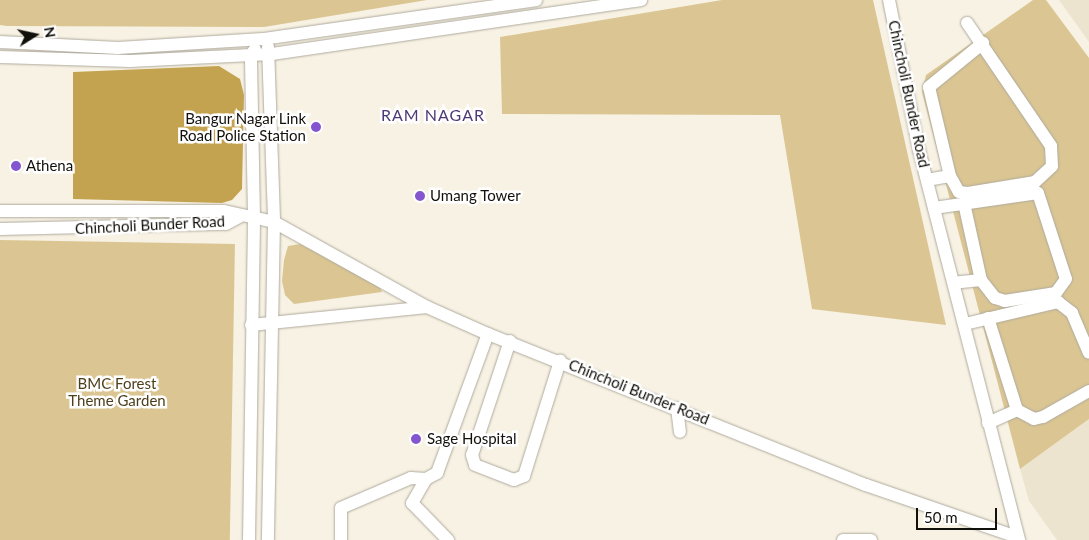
<!DOCTYPE html>
<style>
body{margin:0}
#map{position:relative;width:1089px;height:540px;overflow:hidden;background:#f7f2e4;font-family:Lato,sans-serif}
div>[style]{position:absolute}
.built>*{inset:0;background:#ede4d0}
.green>*{inset:0;background:#dbc693;transform-origin:0 0}
.water>*{inset:0;background:#c4a350}
.roads{filter:drop-shadow(0 0 1px #afaa9d) drop-shadow(0 0 1px #afaa9d)}
.minor>*{height:12px;margin:-6px;padding:0 6px;transform-origin:6px;border-radius:6px;background:#fff}
.dots>*{width:14px;height:14px;translate:-50% -50%;box-sizing:border-box;border:2px solid #fff;border-radius:50%}
span{translate:-50% -50%;white-space:nowrap;text-align:center;line-height:1.15;-webkit-text-stroke:5px #fff;paint-order:stroke}
.street-label{font-size:15px;color:#12100b}
.poi-label{font-size:15px;color:#12100b}
.right{translate:-100% -50%;text-align:right}
.left{translate:0 -50%;text-align:left}
.park-label{font-size:15px;color:#4d3f1b}
.neighbourhood-label{font-size:16px;color:#4e3976;letter-spacing:1px}
.north{position:absolute;left:10px;top:10px;width:50px;height:50px;-webkit-text-stroke:4px #fff;paint-order:stroke;rotate:80deg;font-size:14px;font-weight:700;line-height:20px;text-align:center;color:#12100b}
.north::after{content:'';display:block;margin:auto;width:18px;height:22px;background:#12100b;clip-path:polygon(50% 0,100% 100%,50% 72%,0 100%)}
.scale{position:absolute;left:916px;top:508px;width:81px;height:22px;box-sizing:border-box;border:2px solid #12100b;border-top:0;padding-left:6px;font-size:15px;line-height:18px;white-space:nowrap;color:#12100b;-webkit-text-stroke:4px #fff;paint-order:stroke}
</style>
<div id="map">
<div class="built">
<i style="clip-path:polygon(1059px 0,1089px 0,1089px 42px)"></i>
<i style="clip-path:polygon(1089px 419px,1089px 540px,1057px 540px,1029px 501px,1020px 469px)"></i>
</div>
<div class="green">
<i style="clip-path:polygon(0 0,427px 0,264px 27px,7px 26px,0 25px)"></i>
<i style="clip-path:polygon(722px 0,873px 0,946px 325px,812px 309px,780px 115px,502px 114px,500px 37px)"></i>
<i style="clip-path:polygon(1033px 0,1046px 0,1089px 58px,1089px 419px,1020px 469px,922px 92px,926px 75px)"></i>
<i style="left:0;top:240px;width:235px;height:300px;rotate:1deg"></i>
<i style="clip-path:polygon(300px 244px,378px 283px,382px 292px,294px 304px,285px 295px,282px 281px,284px 260px,288px 246px)"></i>
</div>
<div class="water">
<i style="clip-path:polygon(219px 66px,240px 79px,244px 95px,242px 189px,232px 200px,222px 203px,73px 199px,73px 72px)"></i>
</div>
<div class="roads">
<div class="minor">
<i style="left:889px;top:0;width:153px;rotate:78.7deg"></i>
<i style="left:919px;top:150px;width:403px;rotate:75.6deg"></i>
<i style="left:0;top:42px;width:118px;rotate:2.9deg"></i>
<i style="left:118px;top:48px;width:145px;rotate:-3.6deg"></i>
<i style="left:263px;top:39px;width:276px;rotate:-8.1deg"></i>
<i style="left:268px;top:47px;width:175px;rotate:88deg"></i>
<i style="left:274px;top:222px;width:318px;rotate:91.1deg"></i>
<i style="left:0;top:57px;width:130px;rotate:1.8deg"></i>
<i style="left:130px;top:61px;width:142px;rotate:-2.8deg"></i>
<i style="left:272px;top:54px;width:373px;rotate:-8.3deg"></i>
<i style="left:950px;top:176px;width:91px;rotate:-103.3deg"></i>
<i style="left:929px;top:87px;width:70px;rotate:-39.2deg"></i>
<i style="left:927px;top:180px;width:23px;rotate:-10deg"></i>
<i style="left:950px;top:176px;width:18px;rotate:61deg"></i>
<i style="left:959px;top:192px;width:9px;rotate:6deg"></i>
<i style="left:968px;top:193px;width:68px;rotate:-9.3deg"></i>
<i style="left:1035px;top:182px;width:23px;rotate:-43deg"></i>
<i style="left:1052px;top:166px;width:20px;rotate:-93deg"></i>
<i style="left:1051px;top:146px;width:149px;rotate:-124.3deg"></i>
<i style="left:964px;top:203px;width:79px;rotate:77.6deg"></i>
<i style="left:934px;top:208px;width:105px;rotate:-8.2deg"></i>
<i style="left:1038px;top:193px;width:90px;rotate:72deg"></i>
<i style="left:1066px;top:279px;width:17px;rotate:126deg"></i>
<i style="left:1056px;top:293px;width:52px;rotate:171.1deg"></i>
<i style="left:1005px;top:301px;width:10px;rotate:-163deg"></i>
<i style="left:995px;top:298px;width:23px;rotate:-128deg"></i>
<i style="left:981px;top:280px;width:27px;rotate:174deg"></i>
<i style="left:0;top:211px;width:224px"></i>
<i style="left:224px;top:211px;width:51px;rotate:12.4deg"></i>
<i style="left:274px;top:222px;width:175px;rotate:29.1deg"></i>
<i style="left:427px;top:307px;width:67px;rotate:23.9deg"></i>
<i style="left:488px;top:334px;width:407px;rotate:21.8deg"></i>
<i style="left:866px;top:485px;width:160px;rotate:19deg"></i>
<i style="left:0;top:229px;width:226px;rotate:-1.3deg"></i>
<i style="left:226px;top:224px;width:15px;rotate:-28deg"></i>
<i style="left:988px;top:318px;width:96px;rotate:72.5deg"></i>
<i style="left:965px;top:324px;width:96px;rotate:-13.3deg"></i>
<i style="left:1058px;top:302px;width:18px;rotate:38deg"></i>
<i style="left:1072px;top:313px;width:43px;rotate:67deg"></i>
<i style="left:251px;top:325px;width:177px;rotate:-5.8deg"></i>
<i style="left:510px;top:341px;width:120px;rotate:108.4deg"></i>
<i style="left:472px;top:455px;width:10px;rotate:73deg"></i>
<i style="left:475px;top:465px;width:42px;rotate:21deg"></i>
<i style="left:514px;top:480px;width:11px;rotate:-22deg"></i>
<i style="left:524px;top:476px;width:121px;rotate:-72.6deg"></i>
<i style="left:677px;top:408px;width:24px;rotate:83deg"></i>
<i style="left:988px;top:423px;width:32px;rotate:-24deg"></i>
<i style="left:1017px;top:410px;width:19px;rotate:28deg"></i>
<i style="left:1034px;top:419px;width:9px;rotate:-13deg"></i>
<i style="left:1043px;top:417px;width:53px;rotate:-29.5deg"></i>
<i style="left:426px;top:479px;width:28px;rotate:120deg"></i>
<i style="left:412px;top:503px;width:52px;rotate:45.8deg"></i>
<i style="left:249px;top:540px;width:323px;rotate:-89.1deg"></i>
<i style="left:254px;top:217px;width:162px;rotate:-91.1deg"></i>
<i style="left:251px;top:55px;width:7px;rotate:-56deg"></i>
<i style="left:341px;top:540px;width:32px;rotate:-90deg"></i>
<i style="left:341px;top:508px;width:76px;rotate:-23.2deg"></i>
<i style="left:411px;top:478px;width:15px;rotate:4deg"></i>
<i style="left:426px;top:479px;width:13px;rotate:-29deg"></i>
<i style="left:437px;top:473px;width:148px;rotate:-69.9deg"></i>
<i style="left:843px;top:540px;width:28px"></i>
</div>
</div>
<div class="dots">
<i style="left:316px;top:127px;background:#8355ce"></i>
<i style="left:16px;top:166px;background:#8355ce"></i>
<i style="left:420px;top:196px;background:#8355ce"></i>
<i style="left:416px;top:439px;background:#8355ce"></i>
</div>
<div class="street-label">
<span style="left:909px;top:94px;rotate:78deg">Chincholi Bunder Road</span>
<span style="left:150px;top:225px;rotate:-3deg">Chincholi Bunder Road</span>
<span style="left:639px;top:392px;rotate:22deg">Chincholi Bunder Road</span>
</div>
<div class="poi-label">
<span class="right" style="left:306px;top:127px">Bangur Nagar Link<br>Road Police Station</span>
<span class="left" style="left:26px;top:166px">Athena</span>
<span class="left" style="left:430px;top:196px">Umang Tower</span>
<span class="left" style="left:427px;top:439px">Sage Hospital</span>
</div>
<div class="park-label">
<span style="left:117px;top:392px">BMC Forest<br>Theme Garden</span>
</div>
<div class="neighbourhood-label">
<span style="left:433px;top:115px">RAM NAGAR</span>
</div>
<div class="north">N</div>
<div class="scale">50 m</div>
</div>
